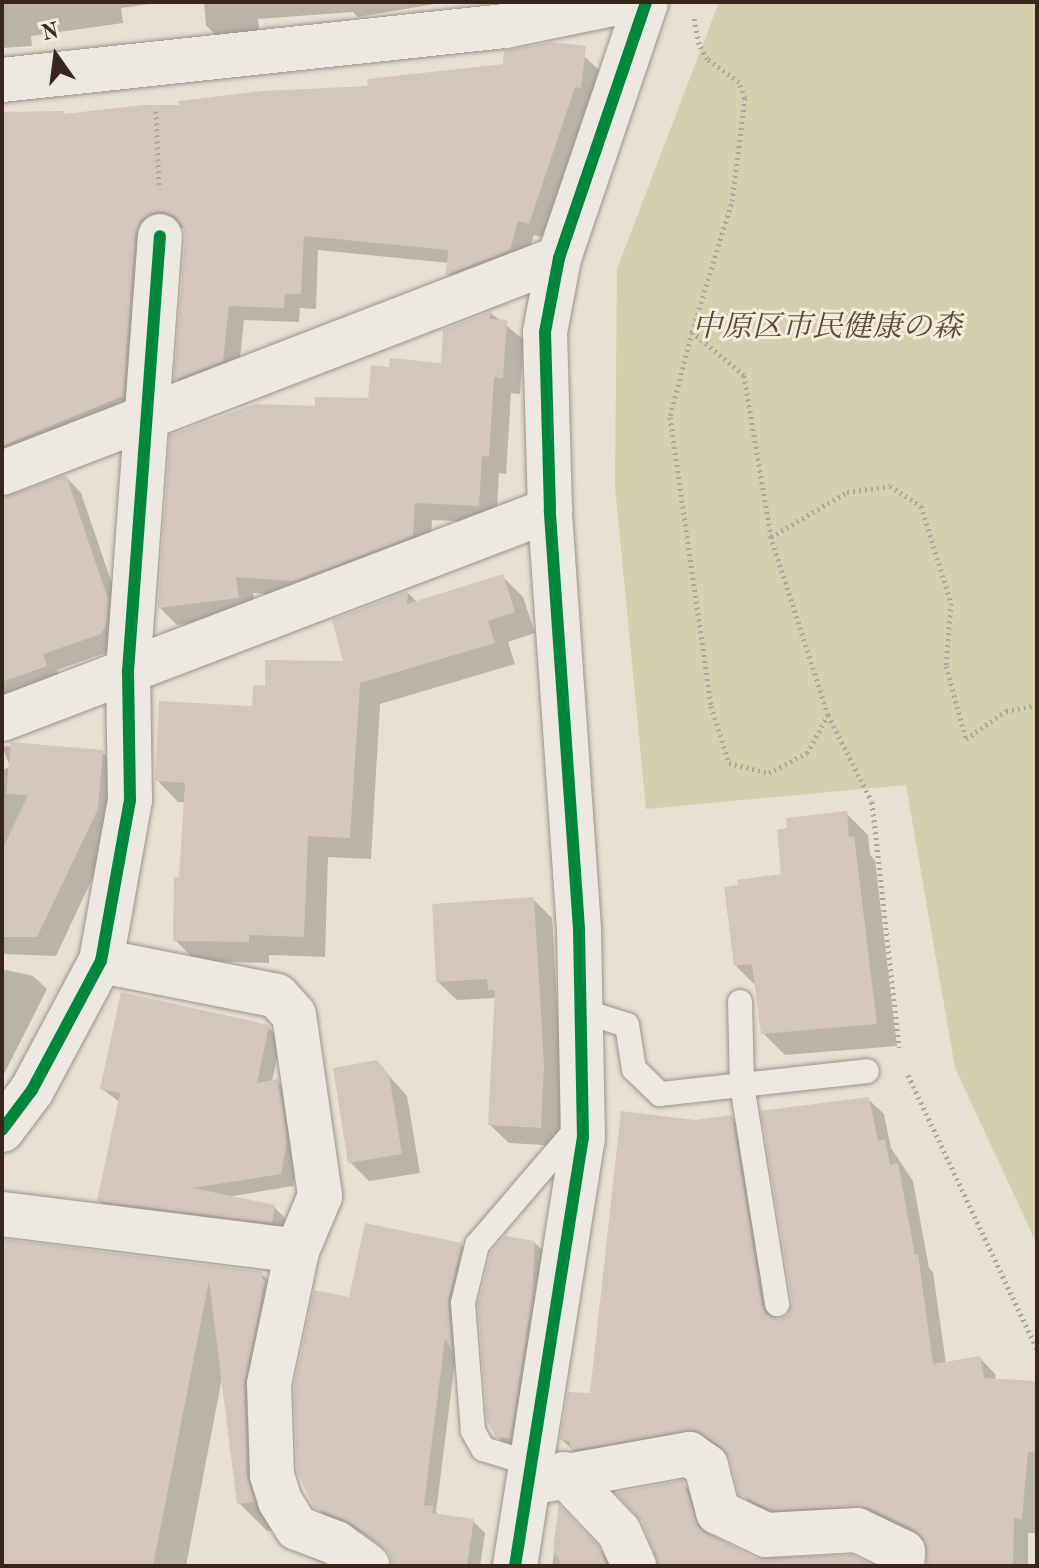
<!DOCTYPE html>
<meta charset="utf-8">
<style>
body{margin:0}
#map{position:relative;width:1039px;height:1568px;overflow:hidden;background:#e8e0d3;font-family:"Old Standard TT","Noto Serif JP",serif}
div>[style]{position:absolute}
.green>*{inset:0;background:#d3cfaf}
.shadow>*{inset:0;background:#0003}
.building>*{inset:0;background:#d4c6bc}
.path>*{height:5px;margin-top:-2.5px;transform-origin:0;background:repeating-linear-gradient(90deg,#aca6a1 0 2px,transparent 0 6px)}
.roads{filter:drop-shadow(0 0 2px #9b948c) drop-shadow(0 0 2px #9b948c)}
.service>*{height:24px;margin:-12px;padding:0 12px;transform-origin:12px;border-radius:12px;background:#ede8e2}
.minor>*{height:44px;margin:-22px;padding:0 22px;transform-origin:22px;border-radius:22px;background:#ede8e2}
.tertiary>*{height:44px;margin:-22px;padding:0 22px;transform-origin:22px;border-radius:22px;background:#ede8e2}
.cycleway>*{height:12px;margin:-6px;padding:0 6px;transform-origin:6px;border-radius:6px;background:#00873e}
span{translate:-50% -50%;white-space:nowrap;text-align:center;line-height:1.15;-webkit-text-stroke:6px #f6ecdd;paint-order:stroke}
.park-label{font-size:30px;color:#5a4c39;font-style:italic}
.frame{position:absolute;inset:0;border:4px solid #38251b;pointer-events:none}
.north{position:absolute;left:16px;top:16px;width:80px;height:80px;-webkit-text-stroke:6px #f6ecdd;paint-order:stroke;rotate:346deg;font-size:22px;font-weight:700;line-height:32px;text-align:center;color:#38251b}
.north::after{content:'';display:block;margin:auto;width:28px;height:36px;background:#38251b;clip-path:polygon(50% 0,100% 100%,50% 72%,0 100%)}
</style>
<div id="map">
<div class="green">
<i style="clip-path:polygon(719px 2px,1037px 2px,1037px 1244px,955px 1068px,906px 785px,646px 809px,615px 486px,617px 269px)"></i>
</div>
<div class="shadow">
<i style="clip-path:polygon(2px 2px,164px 2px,121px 8px,123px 23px,31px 36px,32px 46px,2px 48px)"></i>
<i style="clip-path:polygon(204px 2px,446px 2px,358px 17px,353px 12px,258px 19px,260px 34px,221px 41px,206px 25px)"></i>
<i style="clip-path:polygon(524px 50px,585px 57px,601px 72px,544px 238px,534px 235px,524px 265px,463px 289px,448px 274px,449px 263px,318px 250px,316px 309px,300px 308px,299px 322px,244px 320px,238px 376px,192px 394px,177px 379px,187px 238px,185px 228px,166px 228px,138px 411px,2px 469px,2px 114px,63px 113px,66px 116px,370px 88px,505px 65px)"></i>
<i style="clip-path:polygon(491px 313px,524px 340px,520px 394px,511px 393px,506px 474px,499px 473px,496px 523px,432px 520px,430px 553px,313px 598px,253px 593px,256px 615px,177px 625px,160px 608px,317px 408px,370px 400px,391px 369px,443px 365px)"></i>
<i style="clip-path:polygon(66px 477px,81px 493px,123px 616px,116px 649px,57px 670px,61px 681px,2px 702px,2px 499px)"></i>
<i style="clip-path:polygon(502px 576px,523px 597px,535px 633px,508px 642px,515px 664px,380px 704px,371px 859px,328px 857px,325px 957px,269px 955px,269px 963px,196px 961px,175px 940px,186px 802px,178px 802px,157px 780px,254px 708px,267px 688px,345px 663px,334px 621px,408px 593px,418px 603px)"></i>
<i style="clip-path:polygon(2px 746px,102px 752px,121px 771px,116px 828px,56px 956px,2px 954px,2px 770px,10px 767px)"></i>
<i style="clip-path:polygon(846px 813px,868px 835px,870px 855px,875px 860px,897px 1046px,785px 1055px,763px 1033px,757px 987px,736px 966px,784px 876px)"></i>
<i style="clip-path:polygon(533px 899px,552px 918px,562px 1084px,559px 1146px,509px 1143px,490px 1125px,497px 998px,457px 1000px,438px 982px)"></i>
<i style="clip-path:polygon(2px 969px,33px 976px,47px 989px,2px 1078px)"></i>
<i style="clip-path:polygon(268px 1027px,281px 1040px,272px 1082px,277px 1081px,290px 1094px,299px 1155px,293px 1186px,227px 1197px,274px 1207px,287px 1220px,285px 1235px,112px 1213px,99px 1200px,120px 1102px,102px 1089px)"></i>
<i style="clip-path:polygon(377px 1062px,407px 1096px,420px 1173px,369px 1181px,350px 1162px)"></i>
<i style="clip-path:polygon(868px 1099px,884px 1114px,891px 1148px,913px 1181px,929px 1268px,933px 1272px,946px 1364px,980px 1358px,995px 1374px,996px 1381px,1037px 1383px,1037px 1533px,1028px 1533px,1028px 1566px,929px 1566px,925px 1541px,885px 1522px,788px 1524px,757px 1510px,741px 1493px,730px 1455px,712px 1444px,588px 1465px,562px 1440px,591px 1395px,696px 1122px,731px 1117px,746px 1133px,776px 1320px,789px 1317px)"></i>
<i style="clip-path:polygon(2px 1241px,262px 1274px,290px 1302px,280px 1529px,267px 1531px,239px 1503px,222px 1378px,186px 1566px,2px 1566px)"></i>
<i style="clip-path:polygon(534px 1242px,544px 1252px,519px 1446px,507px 1446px,497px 1436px)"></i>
<i style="clip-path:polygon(461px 1245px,473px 1257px,456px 1353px,436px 1512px,440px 1516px,473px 1521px,485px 1533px,480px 1566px,395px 1566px,392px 1553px,364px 1534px,327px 1518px,315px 1505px,350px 1299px)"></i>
<i style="clip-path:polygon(682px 1483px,698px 1498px,711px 1537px,755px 1560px,870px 1566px,660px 1566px)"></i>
<i style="clip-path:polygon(561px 1510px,613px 1564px,614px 1566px,552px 1566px)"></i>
</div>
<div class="building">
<i style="clip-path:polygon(551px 42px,586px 46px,581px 88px,575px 87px,529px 224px,518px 221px,510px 250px,446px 275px,448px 250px,304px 236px,301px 294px,285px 294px,284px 308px,229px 306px,223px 361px,174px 380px,185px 237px,183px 226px,175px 216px,163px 211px,150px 213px,140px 221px,135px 234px,123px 396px,2px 446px,2px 112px,64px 111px,64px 114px,144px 105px,179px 105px,179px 101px,262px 91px,368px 86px,367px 79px,503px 64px,504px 51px)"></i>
<i style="clip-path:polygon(492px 311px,489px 319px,507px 320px,503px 378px,494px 377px,489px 457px,482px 456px,479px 506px,415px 503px,413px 536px,294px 581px,236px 577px,239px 598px,158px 608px,170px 435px,255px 404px,315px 406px,315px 397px,368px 398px,371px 365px,389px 367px,390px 358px,441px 363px,443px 330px)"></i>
<i style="clip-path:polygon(66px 475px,108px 599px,106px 626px,101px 634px,43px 654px,47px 666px,2px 682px,2px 497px)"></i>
<i style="clip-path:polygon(503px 574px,515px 612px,488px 621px,495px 643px,360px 683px,350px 838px,308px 836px,304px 937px,249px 935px,249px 942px,173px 941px,174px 877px,179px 877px,185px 783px,155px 781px,159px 701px,252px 706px,253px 685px,265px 686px,265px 660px,343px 661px,332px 620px,408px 591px,407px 604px)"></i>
<i style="clip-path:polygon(11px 742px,103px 750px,98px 809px,37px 937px,2px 937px,2px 850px,28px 795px,6px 794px)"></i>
<i style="clip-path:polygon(847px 811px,849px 837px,854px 836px,877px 1024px,761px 1034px,752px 964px,734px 966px,724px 887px,738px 885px,737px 880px,781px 874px,777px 830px,787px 828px,786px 818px)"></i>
<i style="clip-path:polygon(534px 897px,544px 1064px,541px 1128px,488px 1125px,495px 990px,488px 990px,487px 979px,436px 982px,432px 904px)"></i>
<i style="clip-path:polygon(121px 992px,269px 1025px,257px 1083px,278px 1079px,287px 1141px,281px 1174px,192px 1188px,275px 1205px,272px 1223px,97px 1201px,120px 1093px,100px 1089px)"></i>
<i style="clip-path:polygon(377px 1060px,389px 1075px,402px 1154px,348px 1163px,333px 1068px)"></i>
<i style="clip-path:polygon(869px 1097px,878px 1141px,885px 1139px,890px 1165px,898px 1163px,915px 1255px,918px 1254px,933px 1364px,980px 1356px,984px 1378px,1037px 1381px,1037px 1453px,1028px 1452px,1022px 1519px,1014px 1518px,1013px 1566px,927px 1566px,924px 1539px,914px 1529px,867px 1507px,771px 1510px,739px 1494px,730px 1459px,720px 1446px,695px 1430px,571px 1450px,569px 1441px,560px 1440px,568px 1392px,590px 1393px,621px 1111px,695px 1120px,732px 1115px,762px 1306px,766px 1314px,779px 1319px,787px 1315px,792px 1302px,761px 1111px)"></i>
<i style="clip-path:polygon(365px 1223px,462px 1243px,448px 1300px,452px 1351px,445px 1338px,424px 1505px,433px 1506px,432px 1513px,474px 1519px,467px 1566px,393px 1566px,390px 1555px,383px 1546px,350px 1522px,314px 1508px,297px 1471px,294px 1386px,314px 1290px,349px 1297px)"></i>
<i style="clip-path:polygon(505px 1236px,535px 1241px,532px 1297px,510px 1438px,496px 1437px,487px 1421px,478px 1304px,491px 1252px)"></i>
<i style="clip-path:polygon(2px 1239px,263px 1272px,262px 1279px,265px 1280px,244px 1384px,247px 1476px,254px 1502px,237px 1504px,209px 1281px,153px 1566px,2px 1566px)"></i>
<i style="clip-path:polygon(683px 1480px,699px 1528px,755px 1558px,852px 1555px,874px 1566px,659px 1566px,642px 1522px,616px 1493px)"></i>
<i style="clip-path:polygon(559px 1505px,598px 1546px,607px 1566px,562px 1566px,553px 1548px)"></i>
</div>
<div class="path">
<i style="left:156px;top:111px;width:78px;rotate:87.8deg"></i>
<i style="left:692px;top:332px;width:88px;rotate:104.5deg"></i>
<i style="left:670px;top:417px;width:292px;rotate:81.9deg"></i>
<i style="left:711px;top:706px;width:60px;rotate:72.5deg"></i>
<i style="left:729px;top:763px;width:41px;rotate:14deg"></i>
<i style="left:769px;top:773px;width:43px;rotate:-27.8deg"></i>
<i style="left:807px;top:753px;width:43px;rotate:-61.1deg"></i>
<i style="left:828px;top:715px;width:187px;rotate:-107.8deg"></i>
<i style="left:771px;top:537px;width:164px;rotate:-99.5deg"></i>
<i style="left:744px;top:375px;width:67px;rotate:-140.4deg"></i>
<i style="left:692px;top:332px;width:137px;rotate:-73deg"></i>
<i style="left:732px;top:201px;width:104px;rotate:-82.8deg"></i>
<i style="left:745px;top:98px;width:17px;rotate:-111deg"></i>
<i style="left:739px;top:82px;width:39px;rotate:-144deg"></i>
<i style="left:707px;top:59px;width:17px;rotate:-118deg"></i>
<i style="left:699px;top:44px;width:26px;rotate:-101deg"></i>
<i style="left:771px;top:537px;width:88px;rotate:-30.6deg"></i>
<i style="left:847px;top:492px;width:43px;rotate:-7.9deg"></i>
<i style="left:890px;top:486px;width:37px;rotate:33deg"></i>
<i style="left:921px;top:506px;width:102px;rotate:72.8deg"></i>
<i style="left:951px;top:603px;width:63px;rotate:94.5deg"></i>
<i style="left:946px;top:666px;width:76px;rotate:74.7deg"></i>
<i style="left:966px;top:739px;width:49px;rotate:-35deg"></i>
<i style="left:1006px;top:711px;width:32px;rotate:-11deg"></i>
<i style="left:828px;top:715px;width:97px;rotate:63.2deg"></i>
<i style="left:872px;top:802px;width:247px;rotate:83.7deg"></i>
<i style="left:908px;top:1075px;width:303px;rotate:64.8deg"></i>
</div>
<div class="roads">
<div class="service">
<i style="left:740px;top:1002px;width:83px;rotate:88.6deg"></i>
<i style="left:742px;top:1085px;width:222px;rotate:80.9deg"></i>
<i style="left:582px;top:1011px;width:47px;rotate:17.3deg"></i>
<i style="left:627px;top:1025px;width:45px;rotate:81deg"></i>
<i style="left:634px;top:1069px;width:36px;rotate:44deg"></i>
<i style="left:660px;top:1094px;width:208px;rotate:-6.3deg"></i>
<i style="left:532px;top:1464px;width:51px;rotate:-163deg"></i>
<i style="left:483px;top:1449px;width:21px;rotate:-119deg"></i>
<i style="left:473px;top:1431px;width:128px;rotate:-94.5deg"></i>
<i style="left:463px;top:1303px;width:60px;rotate:-76.4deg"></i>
<i style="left:477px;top:1245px;width:158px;rotate:-49.4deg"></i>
</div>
<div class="minor">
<i style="left:2px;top:80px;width:506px;rotate:-6.13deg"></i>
<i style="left:505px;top:26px;width:119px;rotate:-11.6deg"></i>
<i style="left:2px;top:473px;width:597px;rotate:-21.11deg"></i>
<i style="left:2px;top:719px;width:587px;rotate:-20.88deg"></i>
<i style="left:101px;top:961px;width:179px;rotate:11.2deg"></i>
<i style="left:277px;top:996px;width:25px;rotate:48deg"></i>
<i style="left:294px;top:1015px;width:183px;rotate:81.8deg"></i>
<i style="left:320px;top:1196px;width:60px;rotate:112.7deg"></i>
<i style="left:297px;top:1251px;width:136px;rotate:101.9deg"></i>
<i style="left:269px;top:1384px;width:91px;rotate:88.1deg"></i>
<i style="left:272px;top:1475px;width:27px;rotate:73deg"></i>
<i style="left:280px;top:1501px;width:32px;rotate:58deg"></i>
<i style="left:297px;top:1528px;width:42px;rotate:21deg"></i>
<i style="left:336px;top:1543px;width:39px;rotate:36deg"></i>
<i style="left:2px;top:1130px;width:50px;rotate:-53.1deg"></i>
<i style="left:32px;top:1090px;width:146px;rotate:-61.9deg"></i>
<i style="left:101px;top:961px;width:164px;rotate:-79.8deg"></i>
<i style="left:130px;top:800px;width:129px;rotate:-90.9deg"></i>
<i style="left:128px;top:671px;width:436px;rotate:-85.8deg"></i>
<i style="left:2px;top:1214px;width:297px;rotate:7.1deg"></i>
<i style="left:564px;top:1474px;width:80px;rotate:46.5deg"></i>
<i style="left:619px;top:1532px;width:37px;rotate:66deg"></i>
<i style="left:529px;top:1483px;width:163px;rotate:-10.3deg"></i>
<i style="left:689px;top:1454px;width:21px;rotate:35deg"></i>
<i style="left:706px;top:1466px;width:48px;rotate:75.4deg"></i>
<i style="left:718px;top:1512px;width:53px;rotate:25.6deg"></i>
<i style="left:766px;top:1535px;width:91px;rotate:-3.1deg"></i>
<i style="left:857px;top:1530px;width:51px;rotate:25.6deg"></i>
<i style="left:903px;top:1552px;width:14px;rotate:94deg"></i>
</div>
<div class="tertiary">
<i style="left:515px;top:1566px;width:433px;rotate:-81deg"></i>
<i style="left:583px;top:1138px;width:209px;rotate:-91.1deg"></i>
<i style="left:579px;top:929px;width:420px;rotate:-94deg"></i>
<i style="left:550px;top:510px;width:178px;rotate:-91.6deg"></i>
<i style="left:545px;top:332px;width:75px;rotate:-79.3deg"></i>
<i style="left:559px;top:258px;width:270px;rotate:-71.2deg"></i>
</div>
</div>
<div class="cycleway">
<i style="left:2px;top:1130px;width:50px;rotate:-53.1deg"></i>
<i style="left:32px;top:1090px;width:146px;rotate:-61.9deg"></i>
<i style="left:101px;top:961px;width:164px;rotate:-79.8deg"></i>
<i style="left:130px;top:800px;width:129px;rotate:-90.9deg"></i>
<i style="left:128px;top:671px;width:436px;rotate:-85.8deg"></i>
<i style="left:515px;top:1566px;width:433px;rotate:-81deg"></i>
<i style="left:583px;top:1138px;width:209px;rotate:-91.1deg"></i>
<i style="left:579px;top:929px;width:420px;rotate:-94deg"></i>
<i style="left:550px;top:510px;width:178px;rotate:-91.6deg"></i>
<i style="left:545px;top:332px;width:75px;rotate:-79.3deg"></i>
<i style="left:559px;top:258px;width:270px;rotate:-71.2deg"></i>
</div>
<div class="park-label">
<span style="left:827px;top:328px">中原区市民健康の森</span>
</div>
<div class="frame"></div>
<div class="north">N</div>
</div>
